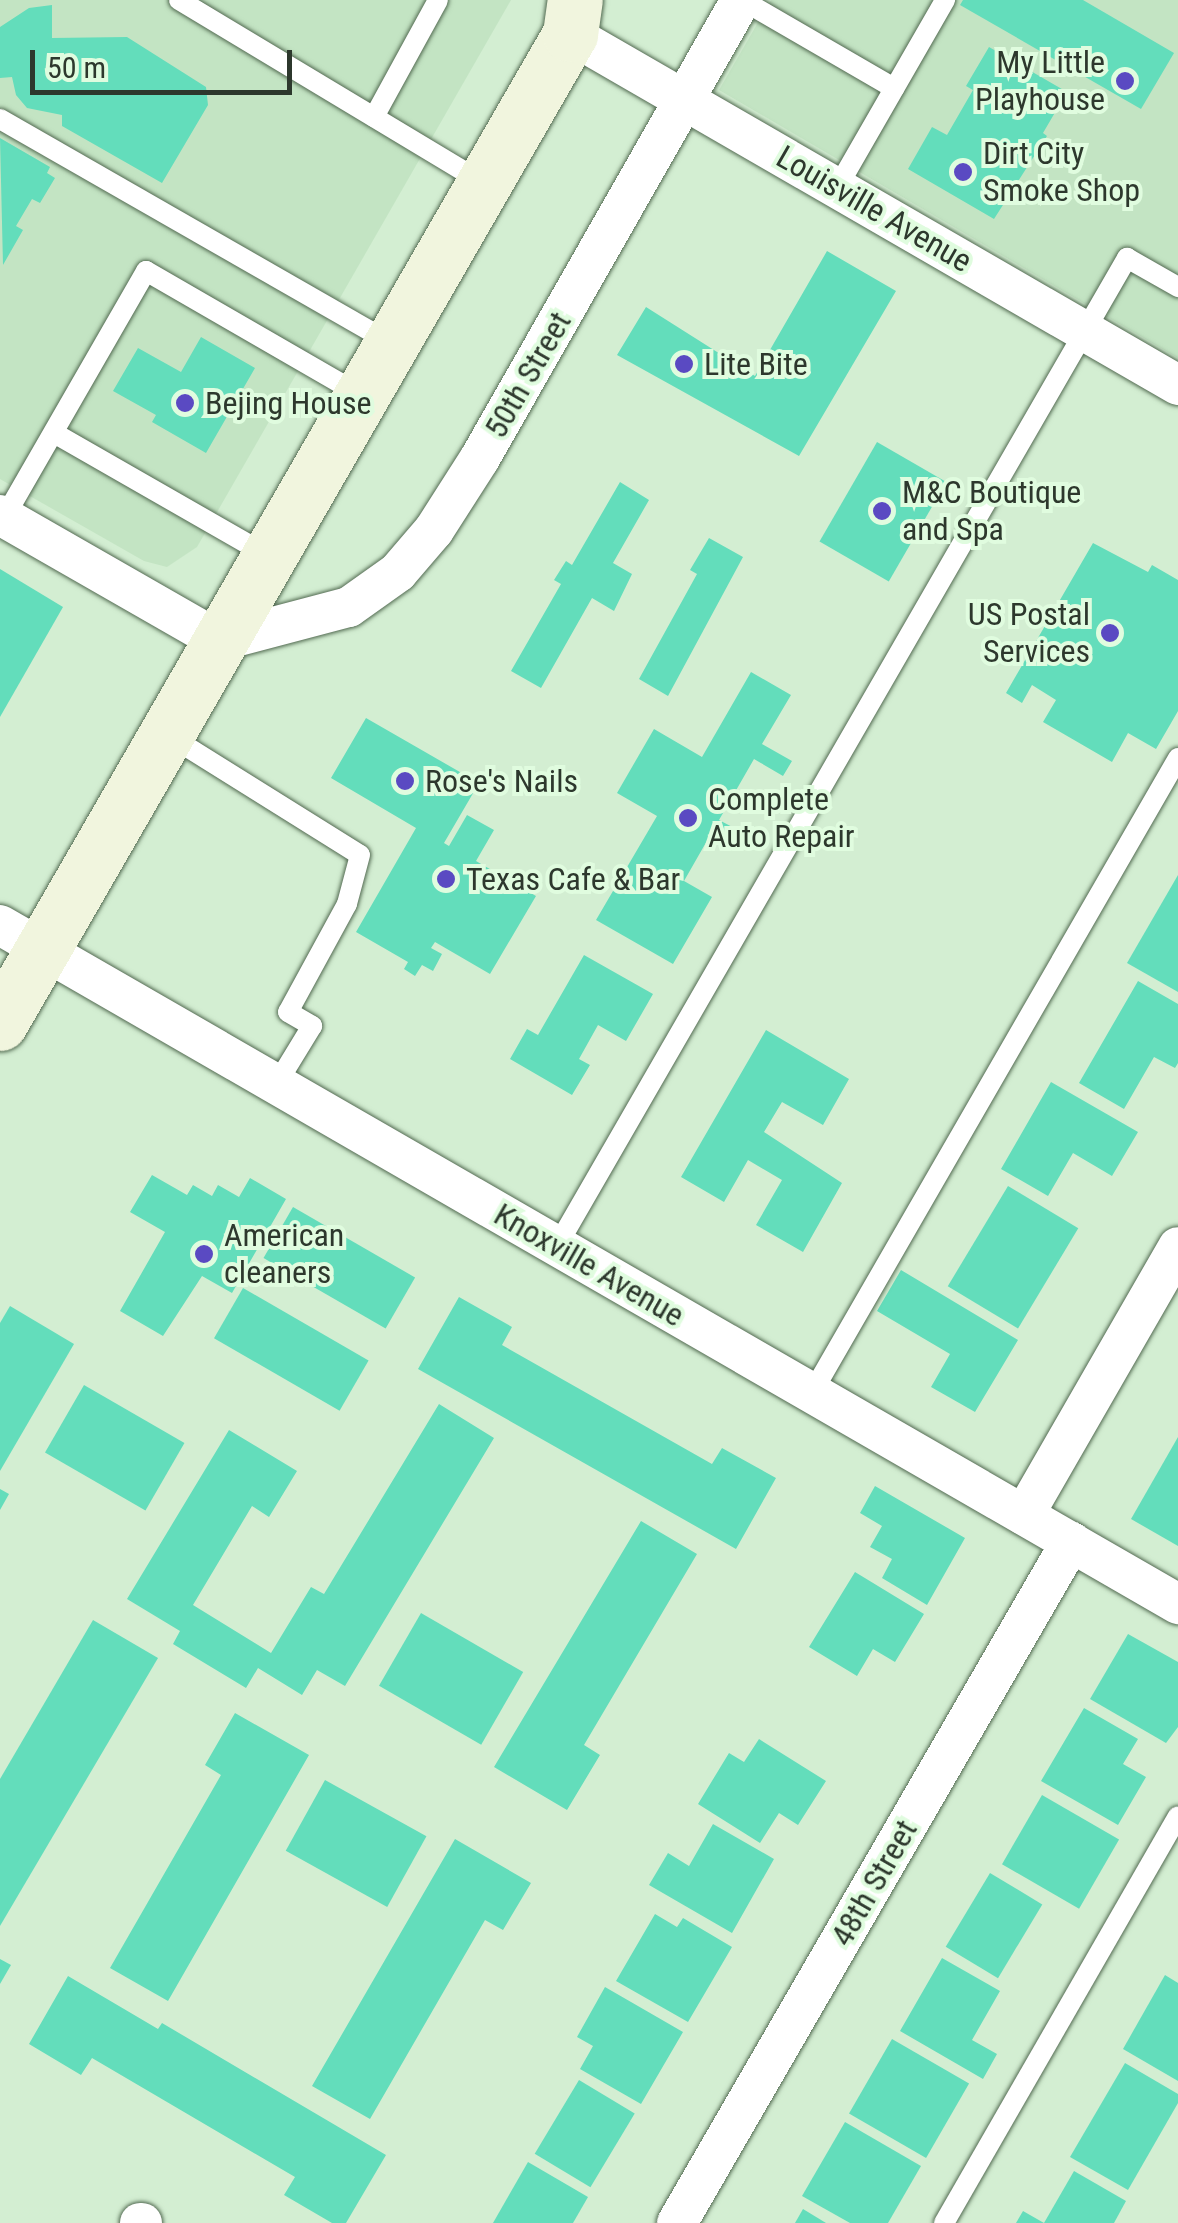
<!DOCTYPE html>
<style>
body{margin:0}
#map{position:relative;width:1178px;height:2223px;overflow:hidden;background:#d3eed2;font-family:"Roboto Condensed",sans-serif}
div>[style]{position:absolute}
.built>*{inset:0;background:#c3e4c3}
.building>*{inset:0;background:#63ddbb;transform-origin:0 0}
.roads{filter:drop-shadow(0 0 2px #526a51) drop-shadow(0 0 2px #526a51)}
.service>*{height:20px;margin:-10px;padding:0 10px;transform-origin:10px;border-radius:10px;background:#fff}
.minor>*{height:40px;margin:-20px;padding:0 20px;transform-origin:20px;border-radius:20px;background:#fff}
.secondary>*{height:55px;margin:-27.5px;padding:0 27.5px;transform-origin:27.5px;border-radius:27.5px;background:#f1f5de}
.dots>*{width:28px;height:28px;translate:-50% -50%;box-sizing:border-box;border:5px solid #e0fcdf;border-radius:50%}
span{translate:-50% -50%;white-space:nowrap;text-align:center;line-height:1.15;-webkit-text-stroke:8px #e0fcdf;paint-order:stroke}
.poi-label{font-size:32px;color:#2d382d}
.right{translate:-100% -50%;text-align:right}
.left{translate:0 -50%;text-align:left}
.street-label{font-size:32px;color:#2d382d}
.scale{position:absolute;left:30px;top:50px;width:262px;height:45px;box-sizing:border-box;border:5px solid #2d382d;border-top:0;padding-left:12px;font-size:30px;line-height:35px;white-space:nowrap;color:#2d382d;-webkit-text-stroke:8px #e0fcdf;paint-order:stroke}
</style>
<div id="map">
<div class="built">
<i style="clip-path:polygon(0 0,511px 0,197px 547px,167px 567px,144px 561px,0 479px)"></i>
<i style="clip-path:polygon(771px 0,1178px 0,1178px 358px,719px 90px)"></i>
</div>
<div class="building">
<i style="clip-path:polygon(963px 0,1083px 0,1174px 53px,1141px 109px,960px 5px)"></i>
<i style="clip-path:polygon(52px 5px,52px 38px,127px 37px,206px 87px,208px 105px,162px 183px,62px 126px,62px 115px,27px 108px,16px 95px,12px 77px,0 78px,0 27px,29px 8px)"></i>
<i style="clip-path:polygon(989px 47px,1067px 92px,1043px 133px,1047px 136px,994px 219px,908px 169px,932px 127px,947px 135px,973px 90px,966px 86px)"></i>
<i style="clip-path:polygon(0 138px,50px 167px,47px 173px,55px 178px,40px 203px,32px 199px,16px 226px,23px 230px,3px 265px)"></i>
<i style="clip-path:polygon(827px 251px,896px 291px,799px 456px,617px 355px,646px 307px,755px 376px)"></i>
<i style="clip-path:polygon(201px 337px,255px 368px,206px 453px,152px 422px,156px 415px,113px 391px,138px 348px,181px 372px)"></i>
<i style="left:877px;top:442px;width:80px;height:115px;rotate:30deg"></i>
<i style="clip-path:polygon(620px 482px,649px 500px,613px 563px,632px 574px,614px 611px,592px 598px,541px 688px,511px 671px,561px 584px,554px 580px,566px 561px,572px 565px)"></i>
<i style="clip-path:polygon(709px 538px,743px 557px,668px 696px,639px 679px,697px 574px,690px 570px)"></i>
<i style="clip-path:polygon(1093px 543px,1148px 572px,1152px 565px,1178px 580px,1178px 711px,1156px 749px,1128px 733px,1112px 762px,1043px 722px,1056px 700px,1032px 685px,1022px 703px,1006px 693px)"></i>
<i style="clip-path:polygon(0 569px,63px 607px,0 717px)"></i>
<i style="clip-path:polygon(751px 672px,791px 695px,762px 744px,792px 761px,783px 776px,754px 759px,719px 820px,738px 830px,726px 850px,708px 839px,684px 881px,712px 897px,673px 964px,596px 920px,657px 816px,617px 793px,654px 729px,702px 757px)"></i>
<i style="clip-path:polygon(366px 718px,479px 783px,444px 843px,449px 846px,467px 815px,494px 830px,476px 861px,536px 896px,490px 974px,435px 942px,431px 948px,442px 954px,433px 971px,422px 965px,415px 976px,404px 969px,408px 962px,356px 932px,416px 828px,331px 778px)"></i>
<i style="clip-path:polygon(1178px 875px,1178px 992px,1127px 963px)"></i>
<i style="clip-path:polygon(584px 955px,653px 994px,626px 1041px,598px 1025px,579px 1059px,590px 1065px,572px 1095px,510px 1059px,527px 1029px,538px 1035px)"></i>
<i style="clip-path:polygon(1138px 981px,1178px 1004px,1178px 1063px,1175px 1068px,1154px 1057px,1124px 1109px,1079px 1083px)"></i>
<i style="clip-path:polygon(766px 1030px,849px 1079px,823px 1125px,782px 1102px,764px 1132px,842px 1183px,803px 1252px,756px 1225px,782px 1180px,748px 1160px,724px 1202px,681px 1177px)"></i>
<i style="clip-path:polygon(1051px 1082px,1138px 1132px,1112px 1176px,1073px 1153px,1048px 1196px,1001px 1169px)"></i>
<i style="clip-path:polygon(152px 1175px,187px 1195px,193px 1185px,212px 1196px,218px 1185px,239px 1197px,250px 1178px,286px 1199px,232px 1293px,202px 1276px,163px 1336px,120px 1311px,165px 1232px,130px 1212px)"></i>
<i style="left:1008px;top:1186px;width:82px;height:117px;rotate:31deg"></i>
<i style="left:293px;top:1207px;width:141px;height:59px;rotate:30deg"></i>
<i style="clip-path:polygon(901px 1270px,1018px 1340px,975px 1412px,931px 1387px,950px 1354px,877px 1311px)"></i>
<i style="left:243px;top:1288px;width:145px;height:58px;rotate:30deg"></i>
<i style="clip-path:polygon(459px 1297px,512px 1327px,502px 1345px,712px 1464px,722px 1448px,776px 1478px,736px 1549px,418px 1369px)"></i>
<i style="clip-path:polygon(10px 1306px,74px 1344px,0 1471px,0 1323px)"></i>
<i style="left:84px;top:1385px;width:116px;height:78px;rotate:30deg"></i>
<i style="clip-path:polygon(439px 1404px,494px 1438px,345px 1686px,317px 1670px,302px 1695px,258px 1668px,246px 1688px,173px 1644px,180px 1631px,127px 1599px,229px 1430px,297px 1471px,269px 1517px,252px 1506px,193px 1605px,271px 1653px,311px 1587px,324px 1594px)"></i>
<i style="clip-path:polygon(1178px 1437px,1178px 1546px,1131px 1519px)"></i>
<i style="clip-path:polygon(875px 1486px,965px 1538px,927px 1605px,882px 1578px,892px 1559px,870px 1547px,882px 1526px,860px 1513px)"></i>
<i style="clip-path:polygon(0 1489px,9px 1494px,0 1510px)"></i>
<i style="clip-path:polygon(641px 1521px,697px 1554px,584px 1745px,600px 1755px,567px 1810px,494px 1767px)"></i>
<i style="clip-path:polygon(855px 1572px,924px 1614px,895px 1662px,873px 1649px,857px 1676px,809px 1647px)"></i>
<i style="left:421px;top:1613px;width:118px;height:84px;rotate:30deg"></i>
<i style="clip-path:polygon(93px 1620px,158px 1658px,0 1926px,0 1779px)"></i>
<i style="clip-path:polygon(1128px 1634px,1178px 1662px,1178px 1727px,1166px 1743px,1090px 1699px)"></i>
<i style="clip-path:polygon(1084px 1708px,1138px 1739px,1123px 1764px,1146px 1777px,1118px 1825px,1041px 1781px)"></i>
<i style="clip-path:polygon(235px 1713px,309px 1755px,168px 2001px,110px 1968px,221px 1775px,205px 1765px)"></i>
<i style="clip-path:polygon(759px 1739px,826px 1781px,798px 1825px,779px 1813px,760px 1843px,698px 1804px,729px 1753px,744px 1762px)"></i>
<i style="left:325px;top:1780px;width:116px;height:81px;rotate:29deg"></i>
<i style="left:1042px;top:1795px;width:89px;height:80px;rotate:30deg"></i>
<i style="clip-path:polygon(713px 1824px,774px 1859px,732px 1933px,649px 1885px,668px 1853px,689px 1866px)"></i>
<i style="clip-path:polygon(455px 1839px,531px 1883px,503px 1930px,485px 1920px,370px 2119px,312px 2086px)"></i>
<i style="left:990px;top:1873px;width:61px;height:86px;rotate:31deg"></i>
<i style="clip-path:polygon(655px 1914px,677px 1927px,683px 1918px,732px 1947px,688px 2022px,616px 1981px)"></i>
<i style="clip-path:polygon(942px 1958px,1000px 1991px,972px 2040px,997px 2054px,983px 2079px,900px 2031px)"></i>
<i style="clip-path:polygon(0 1959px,11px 1965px,0 1984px)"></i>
<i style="clip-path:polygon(1165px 1975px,1178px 1983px,1178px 2081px,1123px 2049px)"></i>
<i style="clip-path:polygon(68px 1976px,158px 2029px,162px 2023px,386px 2155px,346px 2223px,332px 2223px,284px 2195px,295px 2177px,92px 2058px,81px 2075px,29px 2044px)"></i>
<i style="clip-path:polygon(605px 1987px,683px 2032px,641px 2104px,580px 2069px,593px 2046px,577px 2037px)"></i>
<i style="left:892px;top:2039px;width:89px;height:86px;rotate:30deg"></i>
<i style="clip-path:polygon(1125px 2063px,1178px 2094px,1178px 2103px,1128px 2190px,1070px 2157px)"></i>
<i style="left:579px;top:2080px;width:65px;height:86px;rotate:31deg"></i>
<i style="clip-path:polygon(845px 2122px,921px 2166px,888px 2223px,850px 2223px,802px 2196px)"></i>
<i style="clip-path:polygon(528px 2162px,588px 2197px,573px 2223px,493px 2223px)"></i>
<i style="clip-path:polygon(1074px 2171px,1126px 2201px,1114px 2223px,1044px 2223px)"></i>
<i style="clip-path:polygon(803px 2209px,826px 2223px,795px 2223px)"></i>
<i style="clip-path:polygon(1023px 2211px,1044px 2223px,1016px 2223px)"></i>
</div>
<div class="roads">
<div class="service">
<i style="left:179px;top:0;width:353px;rotate:31deg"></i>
<i style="left:742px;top:0;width:176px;rotate:30.1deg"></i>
<i style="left:374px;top:117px;width:133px;rotate:-61.3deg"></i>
<i style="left:0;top:119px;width:448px;rotate:29.8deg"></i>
<i style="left:837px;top:188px;width:217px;rotate:-60.1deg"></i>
<i style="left:54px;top:433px;width:248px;rotate:29.8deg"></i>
<i style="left:4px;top:518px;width:285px;rotate:-60.1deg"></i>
<i style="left:146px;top:271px;width:248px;rotate:30deg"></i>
<i style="left:168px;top:735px;width:226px;rotate:32deg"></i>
<i style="left:360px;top:855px;width:51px;rotate:104.9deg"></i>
<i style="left:347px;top:904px;width:123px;rotate:118.6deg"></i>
<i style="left:288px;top:1012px;width:28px;rotate:30deg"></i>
<i style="left:312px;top:1026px;width:69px;rotate:121.4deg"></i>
<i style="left:557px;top:1246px;width:1141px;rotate:-60.02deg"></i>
<i style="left:1127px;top:258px;width:59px;rotate:29.6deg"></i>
<i style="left:812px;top:1393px;width:733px;rotate:-60.04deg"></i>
<i style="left:944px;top:2223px;width:469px;rotate:-60.1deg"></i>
</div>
<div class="minor">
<i style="left:570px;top:34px;width:702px;rotate:30deg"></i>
<i style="left:0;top:515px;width:254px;rotate:29.8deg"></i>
<i style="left:220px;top:641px;width:133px;rotate:-14.8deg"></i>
<i style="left:349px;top:607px;width:60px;rotate:-35.5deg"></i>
<i style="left:398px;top:572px;width:55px;rotate:-49.4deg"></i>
<i style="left:434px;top:530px;width:85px;rotate:-57.4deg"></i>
<i style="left:480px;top:458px;width:527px;rotate:-60.32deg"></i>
<i style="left:0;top:925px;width:1360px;rotate:29.96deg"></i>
<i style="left:1024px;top:1515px;width:309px;rotate:-60.1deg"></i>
<i style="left:140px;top:2223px;width:2px"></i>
<i style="left:677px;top:2223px;width:787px;rotate:-59.95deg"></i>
</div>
<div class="secondary">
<i style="left:0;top:1023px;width:1141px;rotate:-60.04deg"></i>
<i style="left:570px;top:34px;width:34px;rotate:-82deg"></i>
</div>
</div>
<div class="dots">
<i style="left:1125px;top:81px;background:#5a4ac2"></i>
<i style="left:963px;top:172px;background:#5a4ac2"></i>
<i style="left:684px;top:364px;background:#5a4ac2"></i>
<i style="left:185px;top:403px;background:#5a4ac2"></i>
<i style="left:882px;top:511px;background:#5a4ac2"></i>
<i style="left:1110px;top:633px;background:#5a4ac2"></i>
<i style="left:405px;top:781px;background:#5a4ac2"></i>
<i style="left:688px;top:818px;background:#5a4ac2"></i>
<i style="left:446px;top:879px;background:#5a4ac2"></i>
<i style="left:204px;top:1254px;background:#5a4ac2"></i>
</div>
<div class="poi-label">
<span class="right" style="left:1105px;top:81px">My Little<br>Playhouse</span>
<span class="left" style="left:983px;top:172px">Dirt City<br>Smoke Shop</span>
<span class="left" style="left:704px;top:364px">Lite Bite</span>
<span class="left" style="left:205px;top:403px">Bejing House</span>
<span class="left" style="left:902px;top:511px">M&amp;C Boutique<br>and Spa</span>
<span class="right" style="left:1090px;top:633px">US Postal<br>Services</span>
<span class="left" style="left:425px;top:781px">Rose's Nails</span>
<span class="left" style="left:708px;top:818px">Complete<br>Auto Repair</span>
<span class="left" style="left:466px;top:879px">Texas Cafe &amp; Bar</span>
<span class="left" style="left:224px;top:1254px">American<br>cleaners</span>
</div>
<div class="street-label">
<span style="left:874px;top:209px;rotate:30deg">Louisville Avenue</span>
<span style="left:528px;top:375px;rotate:-60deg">50th Street</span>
<span style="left:589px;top:1265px;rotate:30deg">Knoxville Avenue</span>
<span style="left:874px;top:1883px;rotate:-60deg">48th Street</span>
</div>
<div class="scale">50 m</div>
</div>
